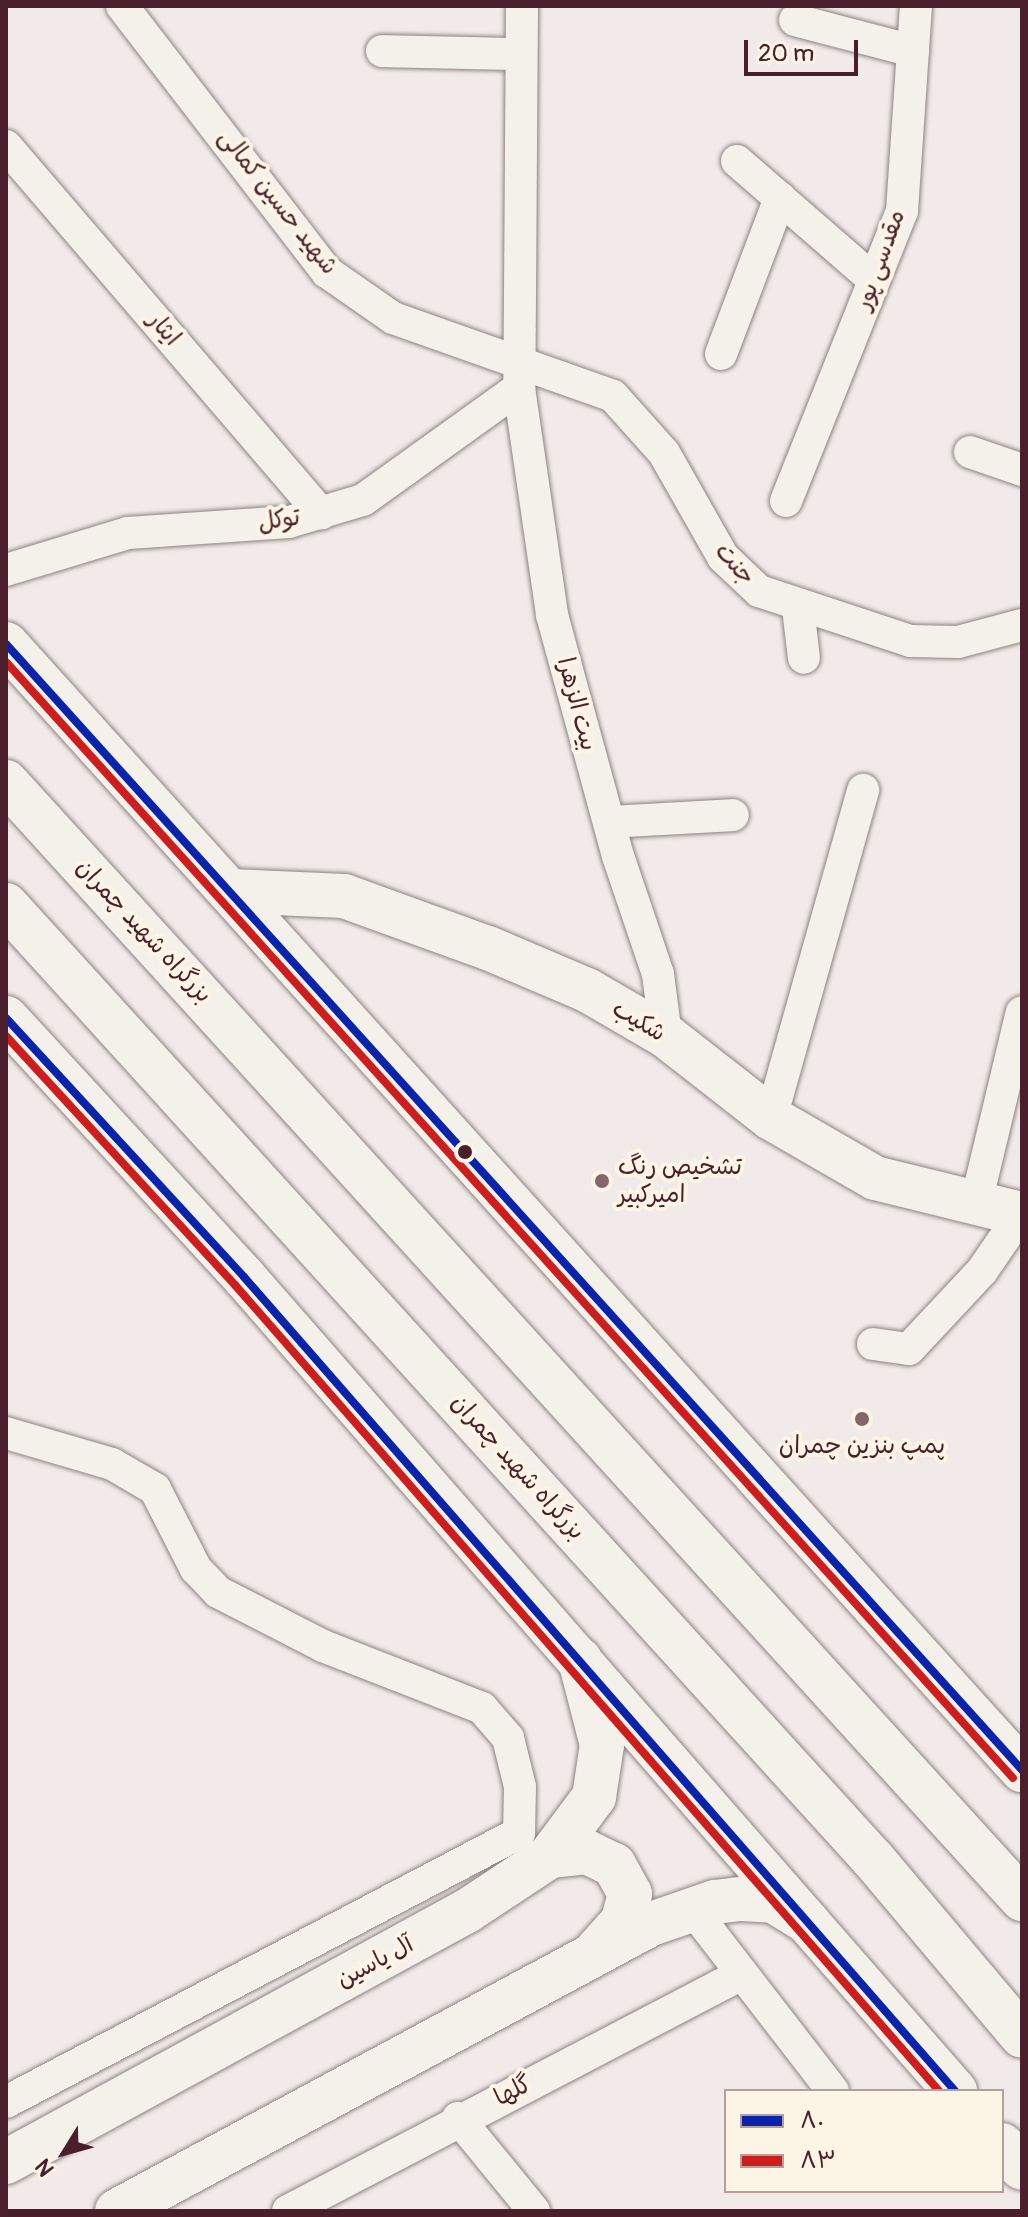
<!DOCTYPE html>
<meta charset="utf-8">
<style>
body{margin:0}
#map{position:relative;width:1028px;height:2217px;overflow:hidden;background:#f1eae8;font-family:Pangolin,"Playpen Sans Arabic",sans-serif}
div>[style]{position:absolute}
.roads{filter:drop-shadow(0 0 2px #8d8283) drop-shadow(0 0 2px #8d8283)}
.minor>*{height:32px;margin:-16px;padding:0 16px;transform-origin:16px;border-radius:16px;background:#f4f1eb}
.secondary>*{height:44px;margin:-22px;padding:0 22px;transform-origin:22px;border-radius:22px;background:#f4f1eb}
.primary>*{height:44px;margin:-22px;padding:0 22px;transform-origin:22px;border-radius:22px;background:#f4f1eb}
.trunk>*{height:44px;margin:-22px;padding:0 22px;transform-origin:22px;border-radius:22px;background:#f4f1eb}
.bus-1>*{height:8px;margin:-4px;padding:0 4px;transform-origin:4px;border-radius:4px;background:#0924aa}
.bus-2>*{height:8px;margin:-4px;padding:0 4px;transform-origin:4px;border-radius:4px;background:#cd1d1d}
.dots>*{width:22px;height:22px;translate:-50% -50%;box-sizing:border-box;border:4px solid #fcf5e5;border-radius:50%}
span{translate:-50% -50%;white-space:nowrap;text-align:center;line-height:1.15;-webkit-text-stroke:8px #fcf5e5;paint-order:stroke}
.street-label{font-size:24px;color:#4a1f2b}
.poi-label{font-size:24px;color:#4a1f2b}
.left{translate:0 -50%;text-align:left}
.frame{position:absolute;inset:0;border:8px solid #4a1f2b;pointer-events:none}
.legend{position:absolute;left:724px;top:2089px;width:280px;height:104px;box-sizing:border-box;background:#fcf5e5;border:2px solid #b59f9b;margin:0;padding:10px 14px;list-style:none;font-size:24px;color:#4a1f2b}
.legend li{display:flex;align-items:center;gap:16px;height:40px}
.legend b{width:40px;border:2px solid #b59f9b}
.north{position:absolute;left:24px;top:2113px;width:80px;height:80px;-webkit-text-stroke:6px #fcf5e5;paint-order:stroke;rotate:233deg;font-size:22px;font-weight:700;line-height:32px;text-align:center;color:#4a1f2b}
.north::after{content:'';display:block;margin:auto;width:28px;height:36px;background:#4a1f2b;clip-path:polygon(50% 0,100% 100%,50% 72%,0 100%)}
.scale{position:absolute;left:744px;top:40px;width:114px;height:36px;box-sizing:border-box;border:4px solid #4a1f2b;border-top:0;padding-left:10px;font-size:24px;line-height:28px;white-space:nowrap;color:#4a1f2b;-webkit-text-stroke:6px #fcf5e5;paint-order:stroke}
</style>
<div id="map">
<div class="roads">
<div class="minor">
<i style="left:122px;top:6px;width:336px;rotate:52.4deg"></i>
<i style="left:327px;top:272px;width:80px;rotate:34.9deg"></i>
<i style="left:393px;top:318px;width:233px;rotate:19.5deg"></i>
<i style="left:613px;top:396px;width:76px;rotate:48.2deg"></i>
<i style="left:664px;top:453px;width:120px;rotate:60.4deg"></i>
<i style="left:723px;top:557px;width:50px;rotate:43.4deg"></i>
<i style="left:759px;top:591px;width:159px;rotate:18.3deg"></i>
<i style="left:910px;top:641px;width:48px;rotate:1.2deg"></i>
<i style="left:958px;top:642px;width:66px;rotate:-14.9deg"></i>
<i style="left:522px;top:6px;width:382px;rotate:90.4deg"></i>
<i style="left:519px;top:388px;width:229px;rotate:81.7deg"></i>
<i style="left:552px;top:615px;width:250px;rotate:74.7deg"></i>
<i style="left:618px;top:856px;width:125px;rotate:71.3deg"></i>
<i style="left:658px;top:974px;width:63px;rotate:82.6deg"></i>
<i style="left:795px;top:20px;width:122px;rotate:14.7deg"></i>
<i style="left:382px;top:51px;width:137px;rotate:1.3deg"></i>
<i style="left:6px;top:146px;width:484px;rotate:49.4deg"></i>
<i style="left:737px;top:161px;width:181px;rotate:41deg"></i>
<i style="left:721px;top:354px;width:167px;rotate:-69.3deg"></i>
<i style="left:970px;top:452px;width:55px;rotate:19.1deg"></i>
<i style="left:786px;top:501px;width:312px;rotate:-68.2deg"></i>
<i style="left:902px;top:211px;width:205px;rotate:-86.1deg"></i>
<i style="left:6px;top:570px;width:127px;rotate:-16.9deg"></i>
<i style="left:128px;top:533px;width:161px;rotate:-3.9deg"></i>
<i style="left:289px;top:522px;width:77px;rotate:-16.6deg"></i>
<i style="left:363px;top:500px;width:192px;rotate:-35.7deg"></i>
<i style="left:798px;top:608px;width:50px;rotate:83.2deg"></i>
<i style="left:609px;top:822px;width:124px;rotate:-3.2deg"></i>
<i style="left:771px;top:1118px;width:341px;rotate:-74.3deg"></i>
<i style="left:976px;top:1203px;width:196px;rotate:-76.5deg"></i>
<i style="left:873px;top:1344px;width:36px;rotate:8deg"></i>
<i style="left:909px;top:1349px;width:107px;rotate:-46.9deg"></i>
<i style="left:982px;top:1271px;width:69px;rotate:-55.6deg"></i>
<i style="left:6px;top:1433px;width:110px;rotate:16.3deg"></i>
<i style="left:112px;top:1464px;width:50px;rotate:30.2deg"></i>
<i style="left:155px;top:1489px;width:90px;rotate:62.9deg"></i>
<i style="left:196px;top:1569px;width:32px;rotate:46deg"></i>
<i style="left:218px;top:1592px;width:118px;rotate:27.2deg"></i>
<i style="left:323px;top:1646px;width:171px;rotate:21.3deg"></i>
<i style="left:482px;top:1708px;width:40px;rotate:49deg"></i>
<i style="left:508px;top:1738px;width:50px;rotate:76.2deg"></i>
<i style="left:520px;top:1787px;width:46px;rotate:91.2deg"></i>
<i style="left:519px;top:1833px;width:579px;rotate:152.33deg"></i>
<i style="left:693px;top:1910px;width:229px;rotate:52.3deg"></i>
<i style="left:458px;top:2118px;width:120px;rotate:50.7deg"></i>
<i style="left:288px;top:2211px;width:510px;rotate:-27.57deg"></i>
</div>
<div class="secondary">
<i style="left:231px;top:891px;width:113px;rotate:2.5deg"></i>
<i style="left:344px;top:896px;width:153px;rotate:19.9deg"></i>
<i style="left:488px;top:948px;width:108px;rotate:23deg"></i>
<i style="left:587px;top:990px;width:91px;rotate:30.2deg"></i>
<i style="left:666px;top:1036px;width:133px;rotate:38deg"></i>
<i style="left:771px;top:1118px;width:120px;rotate:30deg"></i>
<i style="left:875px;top:1178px;width:151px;rotate:13.8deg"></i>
<i style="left:550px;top:1856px;width:37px;rotate:-6deg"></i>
<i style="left:587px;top:1852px;width:30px;rotate:26deg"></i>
<i style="left:614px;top:1865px;width:33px;rotate:61deg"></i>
<i style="left:630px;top:1894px;width:28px;rotate:105deg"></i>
<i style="left:623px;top:1921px;width:39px;rotate:132deg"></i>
<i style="left:6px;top:2162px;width:525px;rotate:-28.57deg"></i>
<i style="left:467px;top:1911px;width:100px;rotate:-33.5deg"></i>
<i style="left:550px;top:1856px;width:74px;rotate:-53.3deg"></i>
<i style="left:594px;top:1797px;width:53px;rotate:-81.3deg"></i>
<i style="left:602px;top:1745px;width:88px;rotate:-104.5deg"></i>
<i style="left:117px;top:2211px;width:606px;rotate:-28.26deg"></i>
<i style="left:651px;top:1924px;width:68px;rotate:-19deg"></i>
<i style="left:715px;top:1902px;width:26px;rotate:-7deg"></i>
<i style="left:741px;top:1899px;width:33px;rotate:3deg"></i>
<i style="left:774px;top:1901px;width:40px;rotate:32deg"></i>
</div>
<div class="primary">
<i style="left:6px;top:644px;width:1517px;rotate:47.94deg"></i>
<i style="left:6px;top:1018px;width:352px;rotate:47.4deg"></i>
<i style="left:244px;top:1277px;width:1081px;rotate:48.86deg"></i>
<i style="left:1002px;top:2145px;width:30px;rotate:49deg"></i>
</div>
<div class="trunk">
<i style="left:6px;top:782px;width:1510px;rotate:47.71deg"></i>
<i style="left:6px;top:905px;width:1289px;rotate:47.74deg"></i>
<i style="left:873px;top:1859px;width:231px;rotate:49.9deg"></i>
</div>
</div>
<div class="bus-1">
<i style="left:6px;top:644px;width:1517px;rotate:47.94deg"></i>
<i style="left:6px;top:1018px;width:352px;rotate:47.4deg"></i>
<i style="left:244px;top:1277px;width:1081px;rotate:48.86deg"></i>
</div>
<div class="bus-2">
<i style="left:6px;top:662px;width:1503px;rotate:47.94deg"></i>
<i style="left:6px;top:1036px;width:338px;rotate:47.4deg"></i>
<i style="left:235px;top:1285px;width:1070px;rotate:48.86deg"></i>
</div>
<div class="dots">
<i style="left:465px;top:1152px;background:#4a1f2b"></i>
<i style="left:602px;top:1181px;background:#84666d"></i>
<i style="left:862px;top:1419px;background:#84666d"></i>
</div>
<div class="street-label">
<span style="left:278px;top:202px;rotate:52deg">شهید حسین کمالی</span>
<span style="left:880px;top:260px;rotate:-70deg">مقدسی پور</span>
<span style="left:164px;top:329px;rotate:49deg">ایثار</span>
<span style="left:279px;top:520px;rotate:-8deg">توکل</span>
<span style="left:735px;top:564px;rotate:48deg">جنت</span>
<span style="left:577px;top:704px;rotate:75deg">بیت الزهرا</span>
<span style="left:144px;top:931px;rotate:47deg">بزرگراه شهید چمران</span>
<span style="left:639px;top:1021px;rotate:31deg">شکیب</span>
<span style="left:518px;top:1467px;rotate:48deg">بزرگراه شهید چمران</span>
<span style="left:375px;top:1962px;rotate:-28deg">آل یاسین</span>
<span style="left:513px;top:2091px;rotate:-27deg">گلها</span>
</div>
<div class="poi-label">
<span class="left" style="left:618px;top:1181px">تشخیص رنگ<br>امیرکبیر</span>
<span style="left:862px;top:1446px">پمپ بنزین چمران</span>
</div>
<div class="frame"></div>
<ul class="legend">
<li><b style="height:10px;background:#0924aa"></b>۸۰</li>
<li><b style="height:10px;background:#cd1d1d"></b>۸۳</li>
</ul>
<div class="north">N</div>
<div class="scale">20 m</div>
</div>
